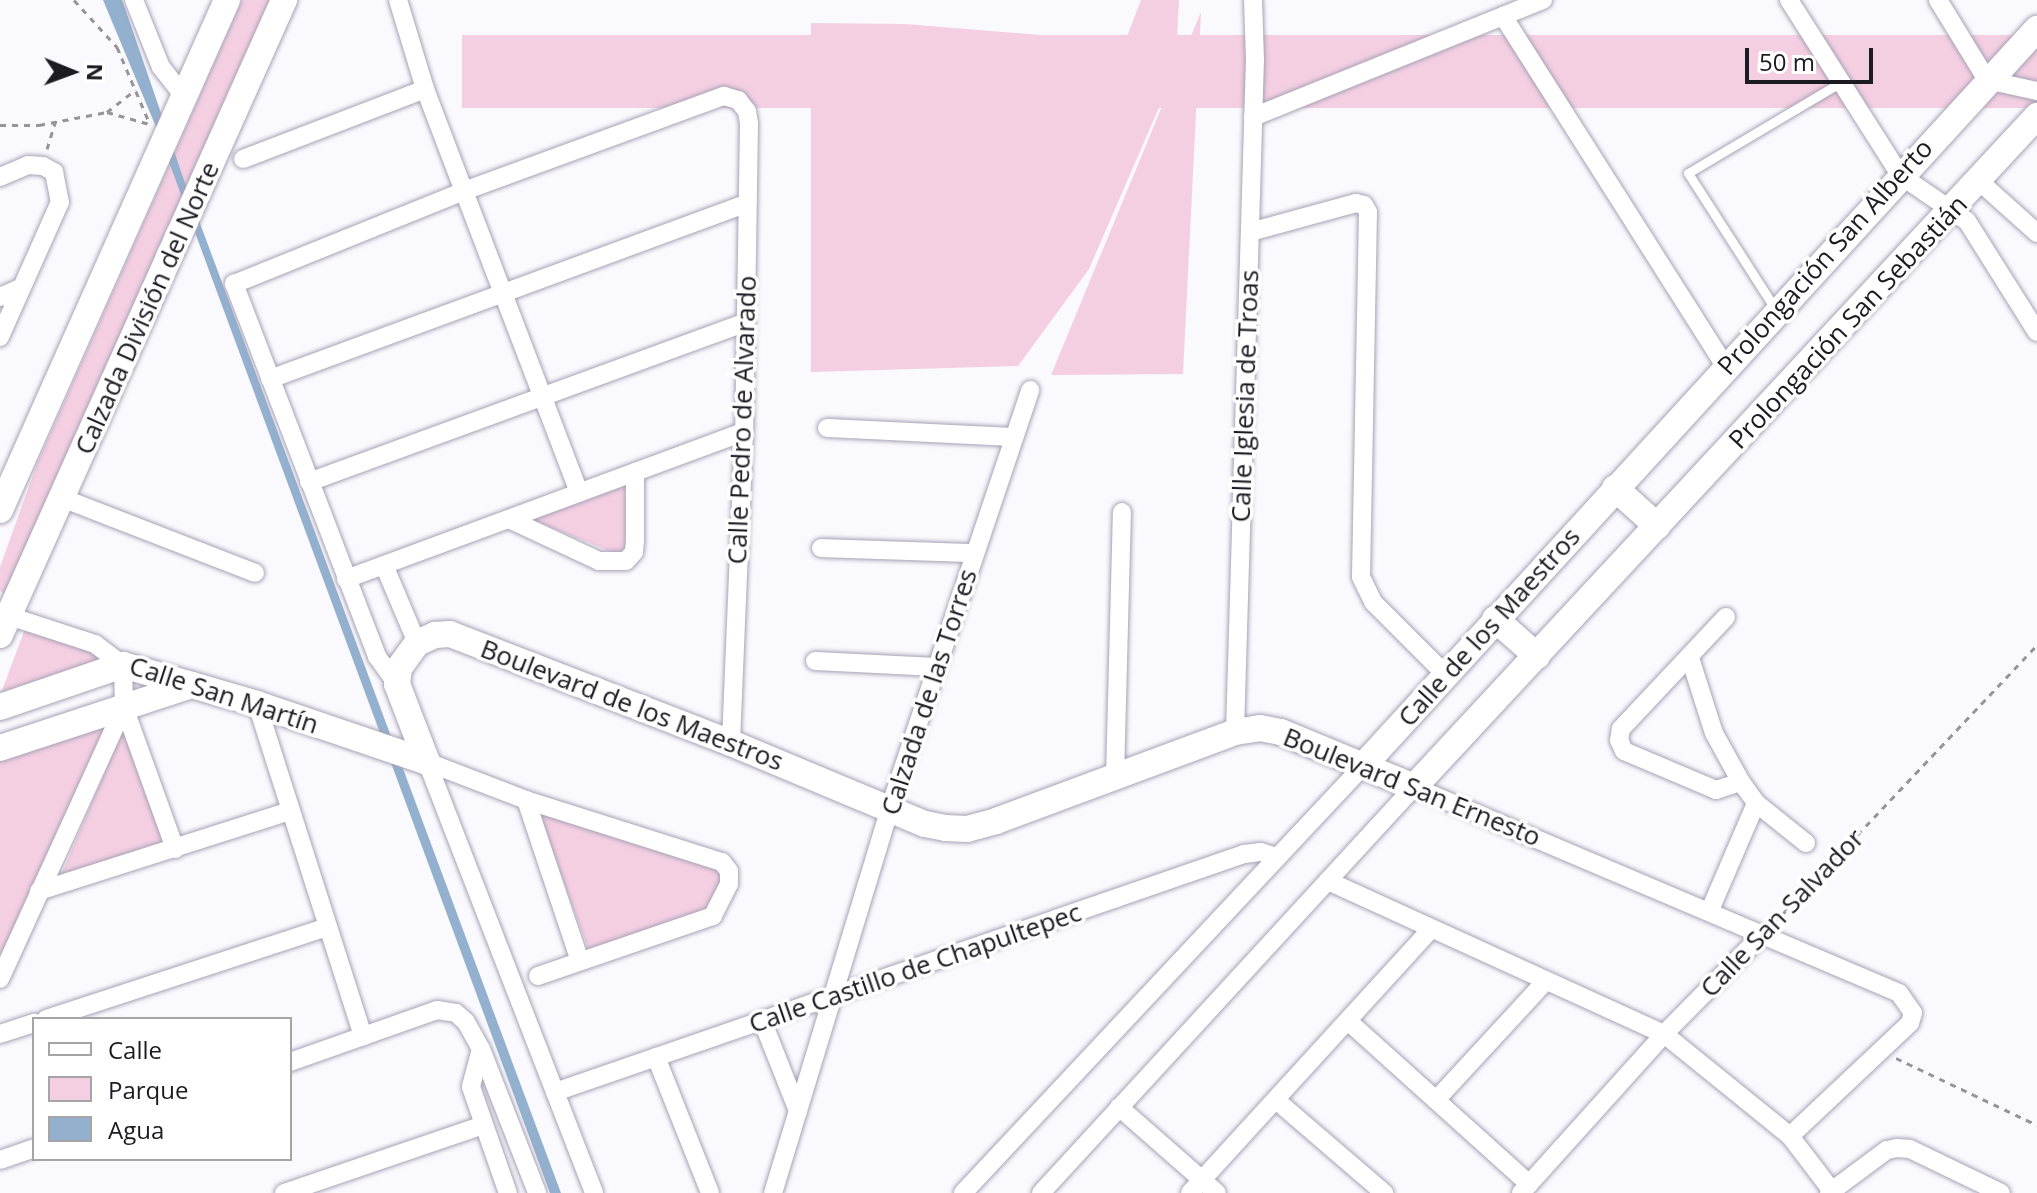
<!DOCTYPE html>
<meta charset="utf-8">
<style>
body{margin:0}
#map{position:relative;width:2037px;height:1193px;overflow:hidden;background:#faf9fd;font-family:"Open Sans",sans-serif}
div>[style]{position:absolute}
.green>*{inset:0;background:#f4cfe2;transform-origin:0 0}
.water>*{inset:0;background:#93b0cf}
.path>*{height:3px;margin-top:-1.5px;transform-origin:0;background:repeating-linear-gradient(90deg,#959499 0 6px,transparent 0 12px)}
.roads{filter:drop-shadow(0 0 2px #a7a2b5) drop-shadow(0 0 2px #a7a2b5)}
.lane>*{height:9px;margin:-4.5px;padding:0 4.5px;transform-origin:4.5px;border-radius:4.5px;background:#fff}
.street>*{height:18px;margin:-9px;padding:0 9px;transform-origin:9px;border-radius:9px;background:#fff}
.secondary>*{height:26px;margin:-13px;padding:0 13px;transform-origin:13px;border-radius:13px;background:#fff}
span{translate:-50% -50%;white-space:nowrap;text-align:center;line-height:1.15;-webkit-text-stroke:7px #fff;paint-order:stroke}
.street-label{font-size:26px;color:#1d1b22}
.legend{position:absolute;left:32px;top:1017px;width:260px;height:144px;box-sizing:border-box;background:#fff;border:2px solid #a5a4a7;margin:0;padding:10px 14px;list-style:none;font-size:24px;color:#1d1b22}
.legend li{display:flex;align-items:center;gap:16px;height:40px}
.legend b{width:40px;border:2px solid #a5a4a7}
.north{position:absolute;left:32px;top:32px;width:80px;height:80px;-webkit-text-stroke:6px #fff;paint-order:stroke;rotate:91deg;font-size:22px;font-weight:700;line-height:32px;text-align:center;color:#1d1b22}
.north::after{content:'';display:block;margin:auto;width:28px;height:36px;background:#1d1b22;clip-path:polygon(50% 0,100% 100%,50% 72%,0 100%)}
.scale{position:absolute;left:1745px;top:48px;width:128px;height:36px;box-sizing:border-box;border:4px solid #1d1b22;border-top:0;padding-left:10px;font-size:24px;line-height:28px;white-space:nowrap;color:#1d1b22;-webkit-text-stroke:6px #fff;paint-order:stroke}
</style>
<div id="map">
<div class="green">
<i style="clip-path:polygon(242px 0,277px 0,9px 597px,0 591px,0 567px,37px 464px)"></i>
<i style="clip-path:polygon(1141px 0,1179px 0,1177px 37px,1164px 96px,1089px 269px,1018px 366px,811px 372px,811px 23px,905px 24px,1125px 42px)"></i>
<i style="clip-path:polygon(1201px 12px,1183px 374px,1051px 375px)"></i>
<i style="left:2037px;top:35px;width:73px;height:1575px;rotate:90deg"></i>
<i style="clip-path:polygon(625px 486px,625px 548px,616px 554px,530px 519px)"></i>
<i style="clip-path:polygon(26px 626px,94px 647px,111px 660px,0 696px)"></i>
<i style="clip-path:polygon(126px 722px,169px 845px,66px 877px,62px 873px)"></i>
<i style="clip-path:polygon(108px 724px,0 957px,0 759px)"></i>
<i style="clip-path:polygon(537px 809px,717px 866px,723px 873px,722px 884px,708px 912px,589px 951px)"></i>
</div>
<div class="water">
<i style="clip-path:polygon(103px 0,122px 0,126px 11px,185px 183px,561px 1193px,550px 1193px,156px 127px)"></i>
</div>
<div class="path">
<i style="left:74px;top:0;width:64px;rotate:47.5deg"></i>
<i style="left:117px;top:47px;width:82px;rotate:66.9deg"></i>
<i style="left:107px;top:112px;width:36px;rotate:-38deg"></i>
<i style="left:0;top:125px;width:39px"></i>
<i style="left:39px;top:125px;width:69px;rotate:-10.8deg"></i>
<i style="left:107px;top:112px;width:44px;rotate:15.9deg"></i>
<i style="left:47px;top:149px;width:28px;rotate:-73deg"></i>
<i style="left:1775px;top:922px;width:381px;rotate:-46.6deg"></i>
<i style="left:1896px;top:1058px;width:156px;rotate:25.4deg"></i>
</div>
<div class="roads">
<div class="lane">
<i style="left:1776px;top:310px;width:163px;rotate:-122.7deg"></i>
<i style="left:1688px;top:173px;width:178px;rotate:-30.7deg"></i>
</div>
<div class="street">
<i style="left:134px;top:0;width:72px;rotate:68.1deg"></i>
<i style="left:161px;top:67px;width:39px;rotate:52deg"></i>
<i style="left:398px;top:0;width:93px;rotate:73.1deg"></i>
<i style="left:425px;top:89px;width:432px;rotate:69.1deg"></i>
<i style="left:1789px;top:0;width:207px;rotate:57.6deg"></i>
<i style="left:1900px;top:175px;width:81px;rotate:34.5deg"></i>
<i style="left:1967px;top:221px;width:131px;rotate:57.8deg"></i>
<i style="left:1938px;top:0;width:94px;rotate:58.5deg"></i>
<i style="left:1987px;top:80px;width:51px;rotate:12.4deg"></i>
<i style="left:1503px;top:16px;width:416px;rotate:57.6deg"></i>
<i style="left:1253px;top:117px;width:313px;rotate:-22deg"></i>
<i style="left:243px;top:159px;width:195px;rotate:-21deg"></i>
<i style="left:0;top:177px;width:30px;rotate:-23deg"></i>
<i style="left:28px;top:165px;width:15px;rotate:4deg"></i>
<i style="left:43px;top:166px;width:13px;rotate:29deg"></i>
<i style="left:54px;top:172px;width:31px;rotate:79deg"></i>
<i style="left:60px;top:202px;width:148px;rotate:114deg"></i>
<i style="left:1979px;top:181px;width:78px;rotate:41.9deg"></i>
<i style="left:1250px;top:232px;width:110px;rotate:-15.3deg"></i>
<i style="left:1356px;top:203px;width:8px;rotate:14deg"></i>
<i style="left:1364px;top:205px;width:8px;rotate:60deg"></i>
<i style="left:1368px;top:212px;width:365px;rotate:91.1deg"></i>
<i style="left:1361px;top:577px;width:28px;rotate:64deg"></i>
<i style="left:1373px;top:602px;width:102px;rotate:45deg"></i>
<i style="left:0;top:297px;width:24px;rotate:-24deg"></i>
<i style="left:270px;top:379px;width:509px;rotate:-20.21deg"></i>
<i style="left:827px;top:428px;width:187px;rotate:2.8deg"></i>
<i style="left:309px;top:482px;width:465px;rotate:-20.1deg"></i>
<i style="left:62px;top:498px;width:207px;rotate:21.2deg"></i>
<i style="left:509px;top:519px;width:99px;rotate:25deg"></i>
<i style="left:599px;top:561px;width:27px"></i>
<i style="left:626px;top:561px;width:12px;rotate:-48deg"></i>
<i style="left:634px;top:552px;width:11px;rotate:-85deg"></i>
<i style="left:635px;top:541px;width:69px;rotate:-90deg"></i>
<i style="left:821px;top:548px;width:154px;rotate:1.9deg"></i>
<i style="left:384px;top:565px;width:85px;rotate:67.1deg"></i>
<i style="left:346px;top:579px;width:424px;rotate:-20.3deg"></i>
<i style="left:0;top:613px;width:100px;rotate:18.1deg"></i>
<i style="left:95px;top:644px;width:35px;rotate:37deg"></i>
<i style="left:123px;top:665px;width:42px;rotate:88.6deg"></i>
<i style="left:124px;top:707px;width:151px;rotate:70.2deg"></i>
<i style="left:1726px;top:617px;width:154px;rotate:133.2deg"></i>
<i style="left:1621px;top:729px;width:11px;rotate:100deg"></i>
<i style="left:1619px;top:740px;width:12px;rotate:66deg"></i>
<i style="left:1624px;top:751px;width:100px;rotate:23deg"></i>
<i style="left:1716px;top:790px;width:26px;rotate:-18deg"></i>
<i style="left:1690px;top:658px;width:79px;rotate:72.3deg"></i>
<i style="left:1714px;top:733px;width:56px;rotate:61.1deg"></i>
<i style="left:1741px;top:782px;width:26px;rotate:54deg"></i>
<i style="left:1756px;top:803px;width:64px;rotate:38.7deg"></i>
<i style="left:815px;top:661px;width:122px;rotate:2.8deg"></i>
<i style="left:397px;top:684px;width:34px;rotate:-126deg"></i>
<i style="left:377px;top:656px;width:399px;rotate:-111deg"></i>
<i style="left:234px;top:284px;width:248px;rotate:-22deg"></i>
<i style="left:464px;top:191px;width:277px;rotate:-20.1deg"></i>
<i style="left:724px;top:96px;width:15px;rotate:16deg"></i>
<i style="left:738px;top:100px;width:14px;rotate:51deg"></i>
<i style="left:747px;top:111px;width:13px;rotate:81deg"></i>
<i style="left:749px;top:124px;width:308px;rotate:90.9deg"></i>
<i style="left:744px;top:432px;width:311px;rotate:92.4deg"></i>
<i style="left:257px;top:704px;width:349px;rotate:72.3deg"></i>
<i style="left:1235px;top:732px;width:672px;rotate:-88.3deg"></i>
<i style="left:1255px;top:60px;width:60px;rotate:-91.9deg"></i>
<i style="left:427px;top:762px;width:106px;rotate:21deg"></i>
<i style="left:526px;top:800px;width:206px;rotate:17.6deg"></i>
<i style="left:722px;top:862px;width:11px;rotate:52deg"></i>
<i style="left:729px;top:871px;width:13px;rotate:90deg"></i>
<i style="left:729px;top:884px;width:36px;rotate:117deg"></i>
<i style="left:713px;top:916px;width:185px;rotate:161.1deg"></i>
<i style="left:427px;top:762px;width:462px;rotate:68.8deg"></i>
<i style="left:1115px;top:777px;width:265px;rotate:-88.5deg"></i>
<i style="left:526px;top:800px;width:170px;rotate:71.5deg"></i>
<i style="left:1328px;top:881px;width:369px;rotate:24.5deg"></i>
<i style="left:1664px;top:1034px;width:162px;rotate:39deg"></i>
<i style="left:1790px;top:1136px;width:69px;rotate:52.6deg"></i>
<i style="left:39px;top:891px;width:263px;rotate:-17.7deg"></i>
<i style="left:1710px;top:910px;width:116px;rotate:-66.7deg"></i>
<i style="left:0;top:979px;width:299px;rotate:-65.5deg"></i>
<i style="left:46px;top:1019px;width:296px;rotate:-18.1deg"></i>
<i style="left:762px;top:1020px;width:98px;rotate:68.4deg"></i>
<i style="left:1348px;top:1021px;width:244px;rotate:42deg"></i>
<i style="left:0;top:1034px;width:36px;rotate:-18deg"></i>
<i style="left:481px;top:1049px;width:39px;rotate:105deg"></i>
<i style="left:471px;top:1087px;width:112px;rotate:70.8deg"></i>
<i style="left:656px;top:1057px;width:146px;rotate:68.3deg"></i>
<i style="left:290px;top:1062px;width:156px;rotate:-19.5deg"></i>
<i style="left:437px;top:1010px;width:19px;rotate:9deg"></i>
<i style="left:456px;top:1013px;width:13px;rotate:42deg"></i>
<i style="left:466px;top:1022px;width:31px;rotate:61deg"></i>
<i style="left:481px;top:1049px;width:155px;rotate:68.7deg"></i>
<i style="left:555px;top:1092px;width:729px;rotate:-19.06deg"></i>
<i style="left:1244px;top:854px;width:17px;rotate:-7deg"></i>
<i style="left:1261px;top:852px;width:16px;rotate:18deg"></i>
<i style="left:1276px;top:1100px;width:143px;rotate:40.7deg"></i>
<i style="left:1436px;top:1100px;width:162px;rotate:-47.3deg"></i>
<i style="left:1119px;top:1107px;width:130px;rotate:41.3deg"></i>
<i style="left:0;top:1160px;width:36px;rotate:-19deg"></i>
<i style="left:284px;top:1193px;width:211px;rotate:-18.8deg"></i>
<i style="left:773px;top:1193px;width:403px;rotate:-73.1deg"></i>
<i style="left:890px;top:807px;width:440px;rotate:-71.4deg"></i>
<i style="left:963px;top:1193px;width:585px;rotate:-46.87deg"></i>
<i style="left:1041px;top:1193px;width:551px;rotate:-47.43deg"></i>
<i style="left:1414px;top:787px;width:527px;rotate:23.01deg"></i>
<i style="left:1899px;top:993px;width:24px;rotate:55deg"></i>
<i style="left:1913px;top:1013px;width:10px;rotate:107deg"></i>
<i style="left:1910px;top:1023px;width:165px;rotate:136.7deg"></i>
<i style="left:1190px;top:1193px;width:357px;rotate:-47.6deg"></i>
<i style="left:1521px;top:1193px;width:214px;rotate:-48deg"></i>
<i style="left:1664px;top:1034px;width:138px;rotate:-45.3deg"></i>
<i style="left:1829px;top:1193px;width:72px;rotate:-36.6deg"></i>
<i style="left:1887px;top:1150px;width:10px;rotate:-11deg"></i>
<i style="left:1897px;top:1148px;width:13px;rotate:4deg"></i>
<i style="left:1910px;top:1149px;width:101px;rotate:25.8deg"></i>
</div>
<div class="secondary">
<i style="left:1615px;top:488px;width:57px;rotate:42.1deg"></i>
<i style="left:0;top:510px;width:558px;rotate:-66.01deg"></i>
<i style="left:1495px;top:619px;width:56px;rotate:41.4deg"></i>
<i style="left:0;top:635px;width:696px;rotate:-65.9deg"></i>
<i style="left:0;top:707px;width:130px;rotate:-18.9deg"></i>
<i style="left:123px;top:665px;width:140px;rotate:16.2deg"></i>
<i style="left:257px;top:704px;width:180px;rotate:18.8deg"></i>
<i style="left:0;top:748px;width:202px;rotate:-18.2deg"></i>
<i style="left:427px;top:762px;width:84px;rotate:-111deg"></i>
<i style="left:397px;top:684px;width:16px;rotate:-83deg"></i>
<i style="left:399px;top:668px;width:31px;rotate:-54deg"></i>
<i style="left:417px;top:643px;width:20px;rotate:-24deg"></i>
<i style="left:435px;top:635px;width:15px;rotate:-4deg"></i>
<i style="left:450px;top:634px;width:301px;rotate:21.2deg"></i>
<i style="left:731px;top:743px;width:210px;rotate:22.7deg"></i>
<i style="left:925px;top:824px;width:21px;rotate:11deg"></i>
<i style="left:946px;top:828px;width:21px;rotate:3deg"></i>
<i style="left:967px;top:829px;width:30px;rotate:-15deg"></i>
<i style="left:996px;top:821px;width:255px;rotate:-20.4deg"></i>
<i style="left:1235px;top:732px;width:25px;rotate:-9deg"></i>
<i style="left:1260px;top:728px;width:21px;rotate:11deg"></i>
<i style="left:1281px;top:732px;width:144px;rotate:22.5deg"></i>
<i style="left:1414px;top:787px;width:916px;rotate:-47.12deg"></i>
<i style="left:1363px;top:766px;width:999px;rotate:-47.56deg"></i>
</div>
</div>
<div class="street-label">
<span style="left:1825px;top:257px;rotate:-48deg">Prolongación San Alberto</span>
<span style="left:147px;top:308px;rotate:-66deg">Calzada División del Norte</span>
<span style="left:1848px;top:322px;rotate:-47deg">Prolongación San Sebastián</span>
<span style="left:1245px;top:396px;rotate:-88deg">Calle Iglesia de Troas</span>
<span style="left:742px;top:420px;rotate:-88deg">Calle Pedro de Alvarado</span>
<span style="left:1489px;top:627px;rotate:-48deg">Calle de los Maestros</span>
<span style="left:929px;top:692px;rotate:-72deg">Calzada de las Torres</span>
<span style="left:224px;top:695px;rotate:18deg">Calle San Martín</span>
<span style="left:632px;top:705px;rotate:21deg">Boulevard de los Maestros</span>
<span style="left:1412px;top:787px;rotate:22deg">Boulevard San Ernesto</span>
<span style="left:1782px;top:913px;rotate:-46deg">Calle San Salvador</span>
<span style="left:915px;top:968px;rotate:-19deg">Calle Castillo de Chapultepec</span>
</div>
<ul class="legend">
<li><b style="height:10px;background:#fff"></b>Calle</li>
<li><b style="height:22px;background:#f4cfe2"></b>Parque</li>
<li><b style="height:22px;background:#93b0cf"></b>Agua</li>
</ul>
<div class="north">N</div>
<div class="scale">50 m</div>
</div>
